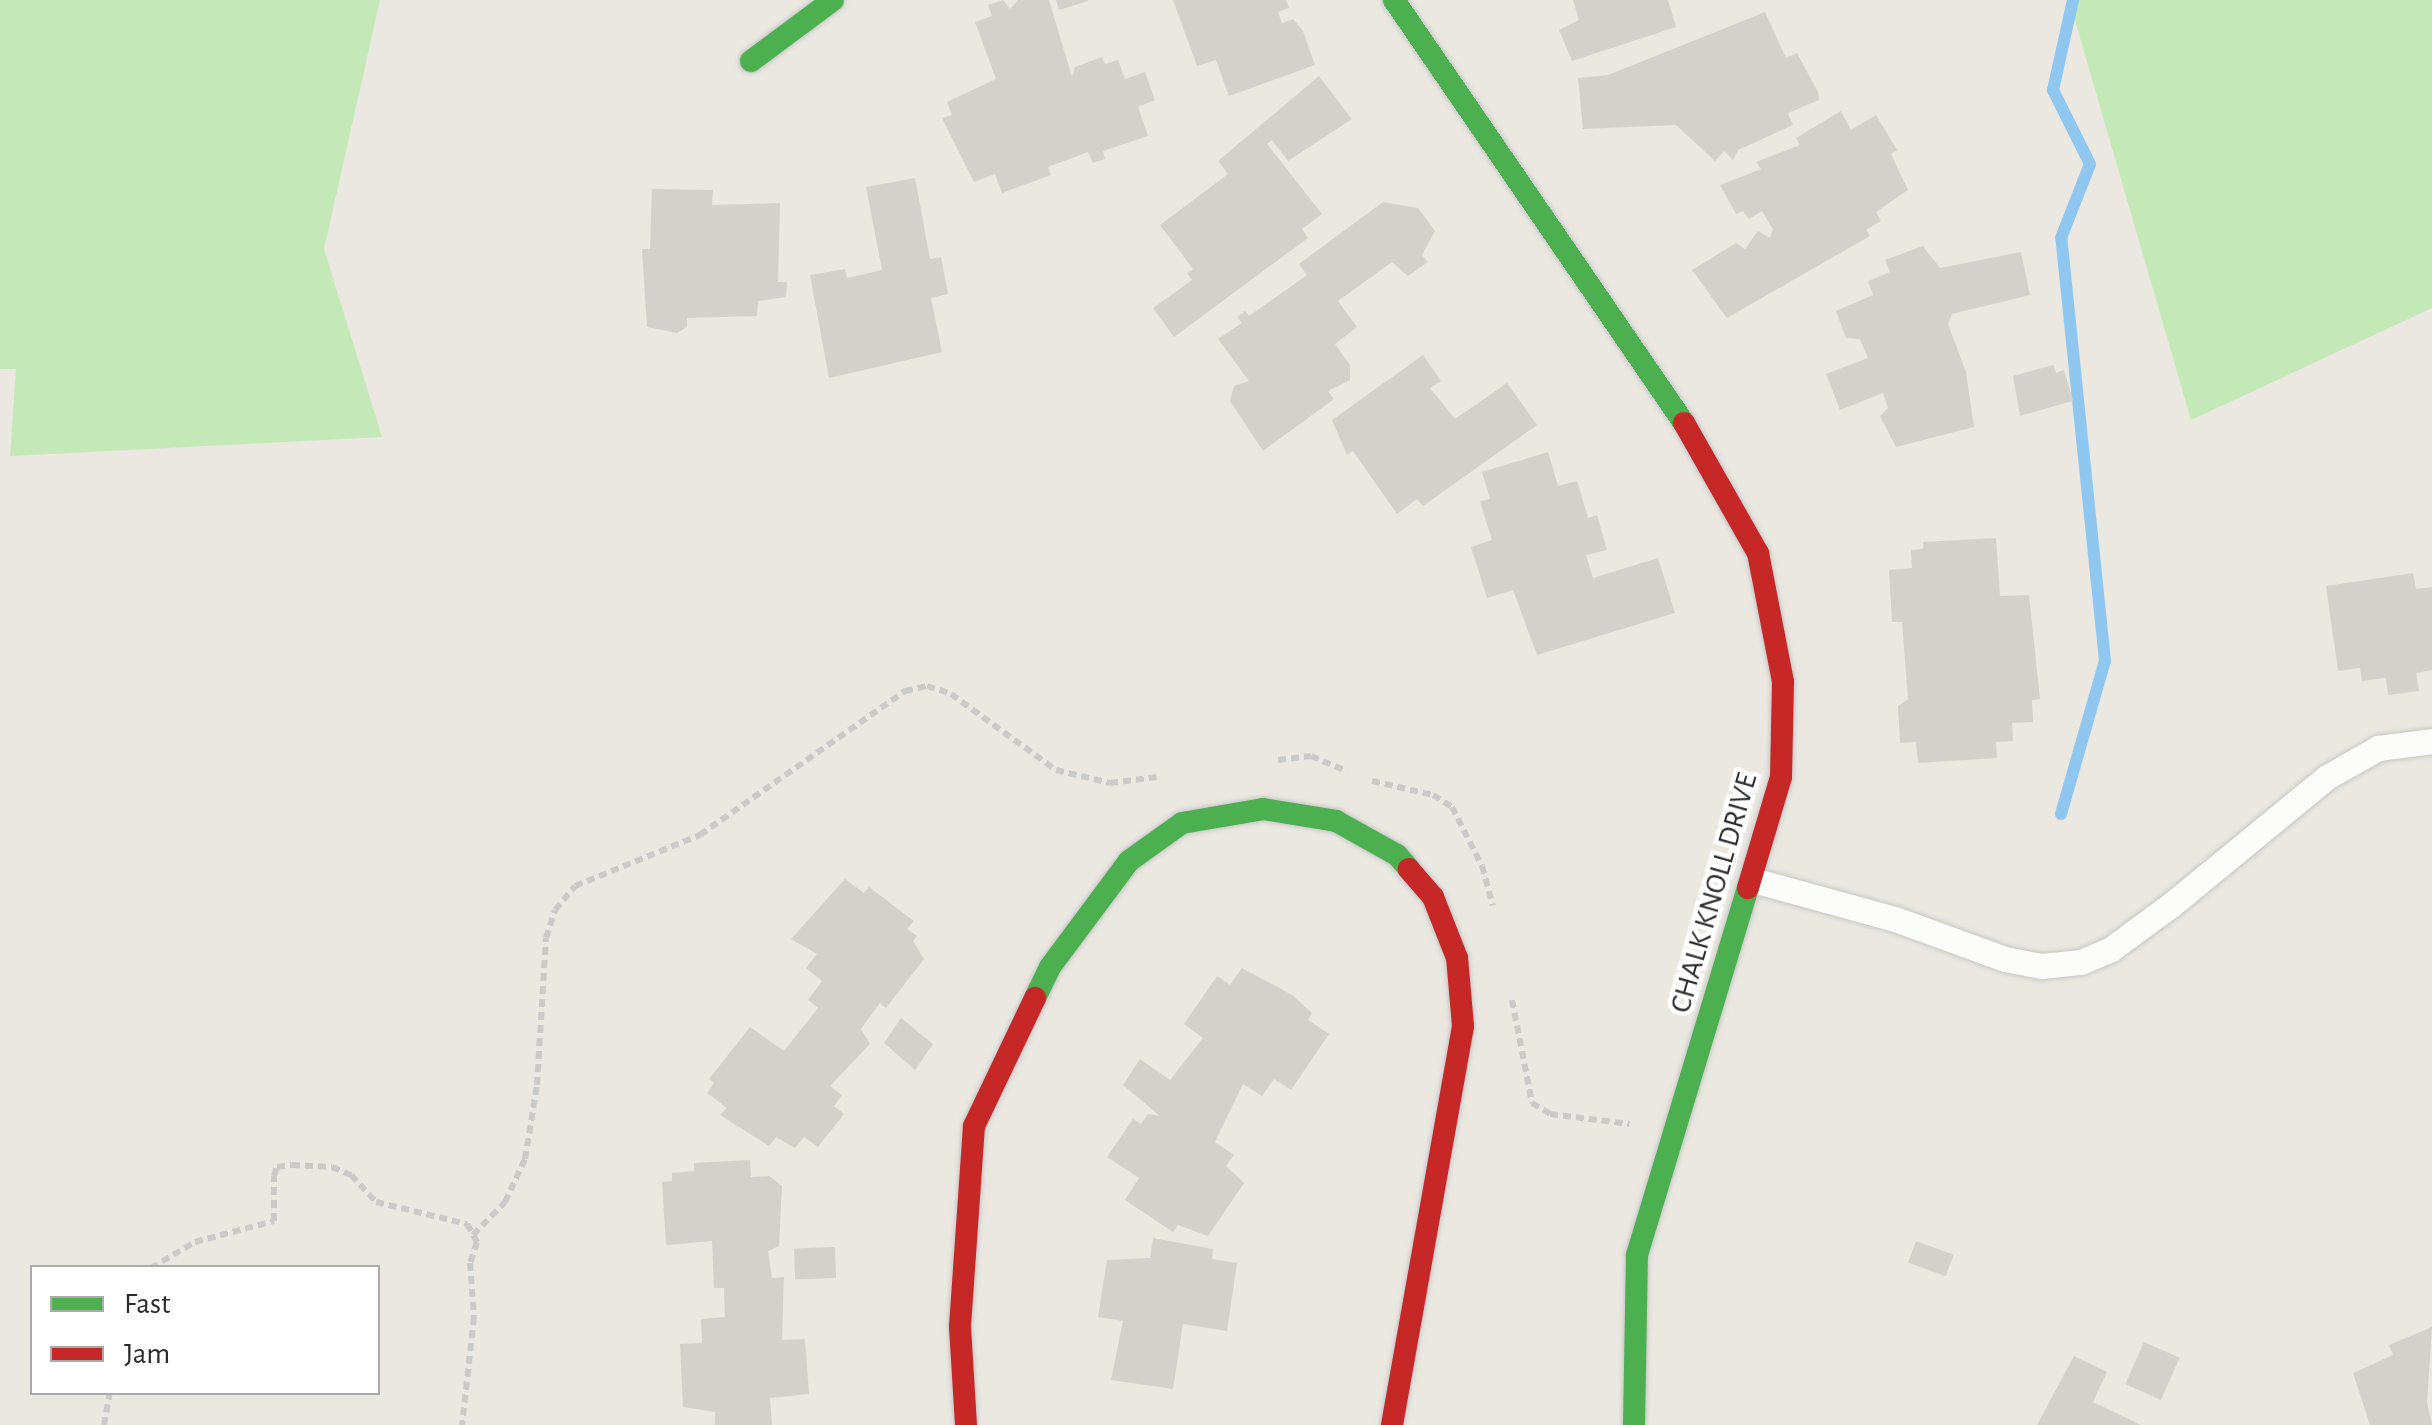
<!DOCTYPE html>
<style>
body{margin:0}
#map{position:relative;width:2432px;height:1425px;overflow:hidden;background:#eae8e1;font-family:"Alegreya Sans",sans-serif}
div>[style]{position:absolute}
.green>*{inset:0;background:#c4e8b8}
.stream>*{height:12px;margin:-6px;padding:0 6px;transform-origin:6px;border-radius:6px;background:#90c7f0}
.building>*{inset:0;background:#d3d1cc;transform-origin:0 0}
.path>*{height:6px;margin-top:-3px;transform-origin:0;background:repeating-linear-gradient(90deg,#cacac9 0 8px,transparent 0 13px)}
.roads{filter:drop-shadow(0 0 2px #c7c6c6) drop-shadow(0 0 2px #c7c6c6)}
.lane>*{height:25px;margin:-12.5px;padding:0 12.5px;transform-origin:12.5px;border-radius:12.5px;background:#fcfcfa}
.fast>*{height:22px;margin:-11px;padding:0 11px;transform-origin:11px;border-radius:11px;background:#4caf50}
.jam>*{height:22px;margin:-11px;padding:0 11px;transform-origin:11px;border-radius:11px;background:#c62828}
span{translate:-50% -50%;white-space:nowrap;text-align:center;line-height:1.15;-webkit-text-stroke:9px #fff;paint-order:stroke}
.street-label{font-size:30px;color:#2b2b2b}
.legend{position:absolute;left:30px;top:1265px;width:350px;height:130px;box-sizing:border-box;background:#fff;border:2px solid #aaa;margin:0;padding:12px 18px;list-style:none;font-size:30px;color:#2b2b2b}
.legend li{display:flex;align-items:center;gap:20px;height:50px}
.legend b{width:50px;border:2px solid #aaa}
</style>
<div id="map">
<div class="green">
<i style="clip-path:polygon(0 0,380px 0,324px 249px,382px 437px,10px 456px,16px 369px,0 369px)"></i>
<i style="clip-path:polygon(2069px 0,2432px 0,2432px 308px,2191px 420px)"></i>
</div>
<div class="stream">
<i style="left:2061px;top:814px;width:159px;rotate:-74deg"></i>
<i style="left:2105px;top:661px;width:425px;rotate:-95.9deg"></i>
<i style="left:2061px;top:238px;width:79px;rotate:-68.6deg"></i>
<i style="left:2090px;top:164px;width:83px;rotate:-116.6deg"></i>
<i style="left:2053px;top:90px;width:92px;rotate:-77.5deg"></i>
</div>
<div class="building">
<i style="clip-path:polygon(1003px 0,1010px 9px,1018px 0,1049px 0,1072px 77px,1075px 67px,1102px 57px,1105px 64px,1118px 60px,1125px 79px,1145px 72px,1155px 100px,1138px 107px,1148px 136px,1103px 151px,1105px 159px,1093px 163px,1088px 152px,1048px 167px,1051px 175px,1002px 193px,995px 174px,974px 182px,942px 118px,952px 115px,947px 102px,996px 79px,975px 22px,992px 16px,988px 5px)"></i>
<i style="clip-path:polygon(1056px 0,1088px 0,1088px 1px,1059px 10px)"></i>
<i style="clip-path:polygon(1173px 0,1286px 0,1289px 8px,1278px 12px,1282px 23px,1293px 19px,1303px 31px,1315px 65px,1229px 96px,1216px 60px,1197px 66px)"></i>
<i style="clip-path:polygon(1573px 0,1668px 0,1676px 27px,1572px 61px,1559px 30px,1579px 20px)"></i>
<i style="clip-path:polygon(1765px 12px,1786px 58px,1797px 53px,1818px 92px,1819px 100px,1788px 113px,1793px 125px,1738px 150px,1733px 160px,1724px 151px,1715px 161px,1676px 125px,1583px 129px,1578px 78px,1608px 75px)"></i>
<i style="clip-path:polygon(1319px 76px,1352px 119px,1288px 161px,1272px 140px,1267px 144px,1322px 214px,1302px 229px,1308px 238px,1174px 337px,1153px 308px,1192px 280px,1187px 273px,1193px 269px,1160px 225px,1228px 174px,1218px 161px)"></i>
<i style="clip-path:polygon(1841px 111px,1851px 130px,1876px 115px,1897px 150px,1891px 154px,1908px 190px,1876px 212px,1881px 221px,1866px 230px,1870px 236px,1727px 318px,1692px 270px,1736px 243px,1745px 249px,1758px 231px,1770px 238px,1773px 229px,1762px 211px,1749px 219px,1743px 211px,1736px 214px,1720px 185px,1761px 169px,1756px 162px,1800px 145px,1796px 138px)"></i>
<i style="clip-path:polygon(915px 178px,930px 259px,941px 257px,948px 294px,931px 298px,942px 352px,829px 378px,810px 275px,845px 269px,847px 278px,882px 270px,866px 187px)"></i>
<i style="clip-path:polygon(652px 189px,713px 190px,712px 205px,780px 203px,778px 282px,787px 282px,786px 297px,758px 301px,757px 316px,687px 318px,687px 327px,677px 333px,647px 327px,642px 249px,650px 249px)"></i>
<i style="clip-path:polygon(1383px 202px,1418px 208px,1435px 231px,1422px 255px,1428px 262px,1408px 276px,1392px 262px,1338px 301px,1357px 327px,1335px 344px,1350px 365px,1350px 380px,1328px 391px,1334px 399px,1263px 451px,1230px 401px,1234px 386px,1249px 381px,1218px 339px,1242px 323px,1237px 317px,1245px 311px,1249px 316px,1307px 275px,1299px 264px)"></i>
<i style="clip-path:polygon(1923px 246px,1940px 268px,2021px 252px,2030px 295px,1952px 314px,1948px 324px,1966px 372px,1974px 427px,1896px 447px,1880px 416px,1888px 408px,1883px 393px,1840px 410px,1826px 374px,1868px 358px,1860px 339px,1846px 338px,1836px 311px,1873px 295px,1868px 281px,1890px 272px,1885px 260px)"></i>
<i style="clip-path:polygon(1423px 355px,1441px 381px,1430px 388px,1455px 419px,1507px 383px,1537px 425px,1423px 506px,1417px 499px,1397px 514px,1353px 451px,1347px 455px,1332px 420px)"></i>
<i style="clip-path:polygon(2053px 365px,2056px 373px,2064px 370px,2073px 401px,2020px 416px,2013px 376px)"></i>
<i style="clip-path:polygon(1548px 452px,1558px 486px,1577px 481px,1588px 518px,1597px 515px,1607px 550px,1586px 555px,1593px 578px,1658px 558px,1675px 613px,1537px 655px,1513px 590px,1487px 598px,1471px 547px,1492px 540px,1480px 501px,1490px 499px,1482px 472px)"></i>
<i style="clip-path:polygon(1996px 538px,2000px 596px,2029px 595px,2040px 699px,2032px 700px,2033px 722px,2012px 723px,2013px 741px,1996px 742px,1997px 758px,1918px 763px,1916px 742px,1900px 743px,1898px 706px,1908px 699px,1902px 622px,1892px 622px,1889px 570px,1912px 568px,1911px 550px,1923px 549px,1923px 542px)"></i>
<i style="clip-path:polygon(2413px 573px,2416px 589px,2432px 587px,2432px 670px,2416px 673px,2419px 691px,2388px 695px,2386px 678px,2362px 681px,2360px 668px,2338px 671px,2326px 586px)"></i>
<i style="clip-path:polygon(845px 879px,864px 893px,869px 887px,914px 921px,907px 929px,917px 936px,913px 941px,924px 959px,886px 1008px,880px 1003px,861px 1029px,870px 1044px,830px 1086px,842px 1095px,834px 1106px,844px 1114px,818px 1147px,804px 1137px,795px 1148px,776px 1137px,769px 1146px,720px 1115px,727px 1108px,707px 1093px,714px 1083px,709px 1079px,750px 1027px,784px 1051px,818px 1008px,808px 1000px,822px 981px,806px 968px,817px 954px,791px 939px)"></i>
<i style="clip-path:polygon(1242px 968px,1292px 995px,1312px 1013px,1308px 1020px,1329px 1034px,1291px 1090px,1274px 1079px,1262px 1096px,1243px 1084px,1215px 1142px,1234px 1155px,1226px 1166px,1244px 1183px,1208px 1236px,1178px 1225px,1173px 1232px,1125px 1200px,1139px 1178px,1107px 1157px,1133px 1119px,1141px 1124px,1148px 1114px,1160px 1116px,1123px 1085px,1140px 1059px,1170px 1080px,1203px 1038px,1184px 1024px,1217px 976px,1230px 985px)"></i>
<i style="clip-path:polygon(901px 1018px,933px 1044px,915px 1070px,884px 1043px)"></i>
<i style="clip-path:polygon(750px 1160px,751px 1177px,769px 1176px,782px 1186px,779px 1246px,768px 1251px,772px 1278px,784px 1277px,782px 1340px,805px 1339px,809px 1394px,770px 1398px,772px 1425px,715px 1425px,715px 1412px,683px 1407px,680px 1344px,702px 1343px,701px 1319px,725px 1317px,724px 1288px,714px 1288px,712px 1241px,666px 1245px,662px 1182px,672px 1181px,672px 1173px,694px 1171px,694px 1163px)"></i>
<i style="clip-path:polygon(1153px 1238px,1213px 1249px,1212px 1259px,1237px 1263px,1227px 1331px,1183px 1324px,1173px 1389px,1111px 1380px,1123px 1321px,1098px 1317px,1107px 1260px,1150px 1258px)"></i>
<i style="left:1916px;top:1241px;width:40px;height:23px;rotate:20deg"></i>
<i style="left:835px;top:1247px;width:31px;height:41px;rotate:88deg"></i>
<i style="clip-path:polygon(2432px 1327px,2427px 1402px,2432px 1425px,2370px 1425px,2353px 1373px,2393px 1355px,2389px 1345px)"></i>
<i style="left:2144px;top:1342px;width:39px;height:46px;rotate:24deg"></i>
<i style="clip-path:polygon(2074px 1356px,2107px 1372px,2093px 1402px,2141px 1425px,2037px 1425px)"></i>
</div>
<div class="path">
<i style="left:1278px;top:760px;width:33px;rotate:-7deg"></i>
<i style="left:1311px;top:756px;width:39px;rotate:23deg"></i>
<i style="left:1372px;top:781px;width:63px;rotate:12.9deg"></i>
<i style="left:1433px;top:795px;width:22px;rotate:32deg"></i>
<i style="left:1452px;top:807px;width:66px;rotate:63deg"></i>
<i style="left:1482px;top:866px;width:41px;rotate:74.6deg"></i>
<i style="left:1512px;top:1000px;width:105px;rotate:79deg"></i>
<i style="left:1532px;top:1103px;width:21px;rotate:31deg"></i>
<i style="left:1550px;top:1114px;width:80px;rotate:7.2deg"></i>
<i style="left:473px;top:1235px;width:46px;rotate:-45.9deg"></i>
<i style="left:505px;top:1202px;width:47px;rotate:-65.1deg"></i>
<i style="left:525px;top:1159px;width:75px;rotate:-80.8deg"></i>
<i style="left:537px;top:1085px;width:147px;rotate:-86.5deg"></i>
<i style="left:546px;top:938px;width:29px;rotate:-72deg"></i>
<i style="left:555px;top:910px;width:31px;rotate:-50deg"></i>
<i style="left:575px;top:886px;width:135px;rotate:-22.2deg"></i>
<i style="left:700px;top:835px;width:251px;rotate:-35.1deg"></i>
<i style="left:905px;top:691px;width:23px;rotate:-13deg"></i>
<i style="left:927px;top:686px;width:25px;rotate:18deg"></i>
<i style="left:951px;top:694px;width:130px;rotate:35.9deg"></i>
<i style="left:1056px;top:770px;width:56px;rotate:13.5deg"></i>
<i style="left:1110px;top:783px;width:47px;rotate:-7.3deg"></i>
<i style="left:151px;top:1268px;width:51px;rotate:-30.6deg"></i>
<i style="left:195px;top:1242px;width:82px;rotate:-14.9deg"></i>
<i style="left:274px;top:1221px;width:45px;rotate:-90deg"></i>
<i style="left:274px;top:1176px;width:9px;rotate:-72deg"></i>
<i style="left:277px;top:1167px;width:15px;rotate:-8deg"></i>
<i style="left:292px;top:1165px;width:40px;rotate:2.9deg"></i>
<i style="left:332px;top:1167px;width:21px;rotate:23deg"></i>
<i style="left:351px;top:1175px;width:37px;rotate:47deg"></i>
<i style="left:376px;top:1202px;width:94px;rotate:13.6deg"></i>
<i style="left:467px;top:1224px;width:21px;rotate:61deg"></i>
<i style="left:477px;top:1242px;width:22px;rotate:108deg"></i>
<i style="left:470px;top:1263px;width:54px;rotate:85.8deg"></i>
<i style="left:474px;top:1317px;width:109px;rotate:96.3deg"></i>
<i style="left:104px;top:1425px;width:34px;rotate:-80deg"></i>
</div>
<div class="roads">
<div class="lane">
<i style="left:1753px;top:880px;width:147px;rotate:15.4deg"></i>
<i style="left:1895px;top:919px;width:117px;rotate:20deg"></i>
<i style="left:2005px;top:959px;width:38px;rotate:11deg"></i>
<i style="left:2042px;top:966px;width:39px;rotate:-6deg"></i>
<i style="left:2081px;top:962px;width:33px;rotate:-23deg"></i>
<i style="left:2111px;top:949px;width:74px;rotate:-36.3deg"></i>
<i style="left:2171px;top:905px;width:202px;rotate:-39.4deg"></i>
<i style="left:2327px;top:777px;width:59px;rotate:-29.6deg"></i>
<i style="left:2378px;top:748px;width:54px;rotate:-7.4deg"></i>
</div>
<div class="fast">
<i style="left:1394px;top:0;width:513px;rotate:55.57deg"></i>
<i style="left:751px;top:61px;width:102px;rotate:-36.6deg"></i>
<i style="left:1035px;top:998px;width:34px;rotate:-64deg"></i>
<i style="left:1050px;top:967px;width:132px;rotate:-53.3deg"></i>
<i style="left:1129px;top:861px;width:65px;rotate:-35.6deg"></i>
<i style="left:1182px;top:823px;width:82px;rotate:-9.8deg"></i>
<i style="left:1263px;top:809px;width:74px;rotate:9.3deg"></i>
<i style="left:1336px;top:821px;width:70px;rotate:29.1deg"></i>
<i style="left:1397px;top:855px;width:18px;rotate:49deg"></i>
<i style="left:1634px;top:1425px;width:170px;rotate:-89deg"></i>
<i style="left:1637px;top:1255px;width:383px;rotate:-73.2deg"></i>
</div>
<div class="jam">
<i style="left:1684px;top:423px;width:150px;rotate:60.4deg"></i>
<i style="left:1758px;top:553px;width:131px;rotate:79deg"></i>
<i style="left:1783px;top:682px;width:95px;rotate:91.2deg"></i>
<i style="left:1781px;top:777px;width:116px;rotate:106.6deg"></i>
<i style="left:966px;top:1425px;width:99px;rotate:-93.5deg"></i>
<i style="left:960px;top:1326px;width:200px;rotate:-86deg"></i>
<i style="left:974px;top:1126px;width:142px;rotate:-64.5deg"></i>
<i style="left:1392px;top:1425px;width:405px;rotate:-79.9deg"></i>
<i style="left:1463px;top:1026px;width:68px;rotate:-95deg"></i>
<i style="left:1457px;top:958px;width:66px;rotate:-111.5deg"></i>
<i style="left:1433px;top:897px;width:37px;rotate:-131deg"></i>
</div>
</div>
<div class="street-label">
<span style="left:1714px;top:893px;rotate:-74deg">CHALK KNOLL DRIVE</span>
</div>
<ul class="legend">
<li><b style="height:12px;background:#4caf50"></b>Fast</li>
<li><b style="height:12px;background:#c62828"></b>Jam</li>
</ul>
</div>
